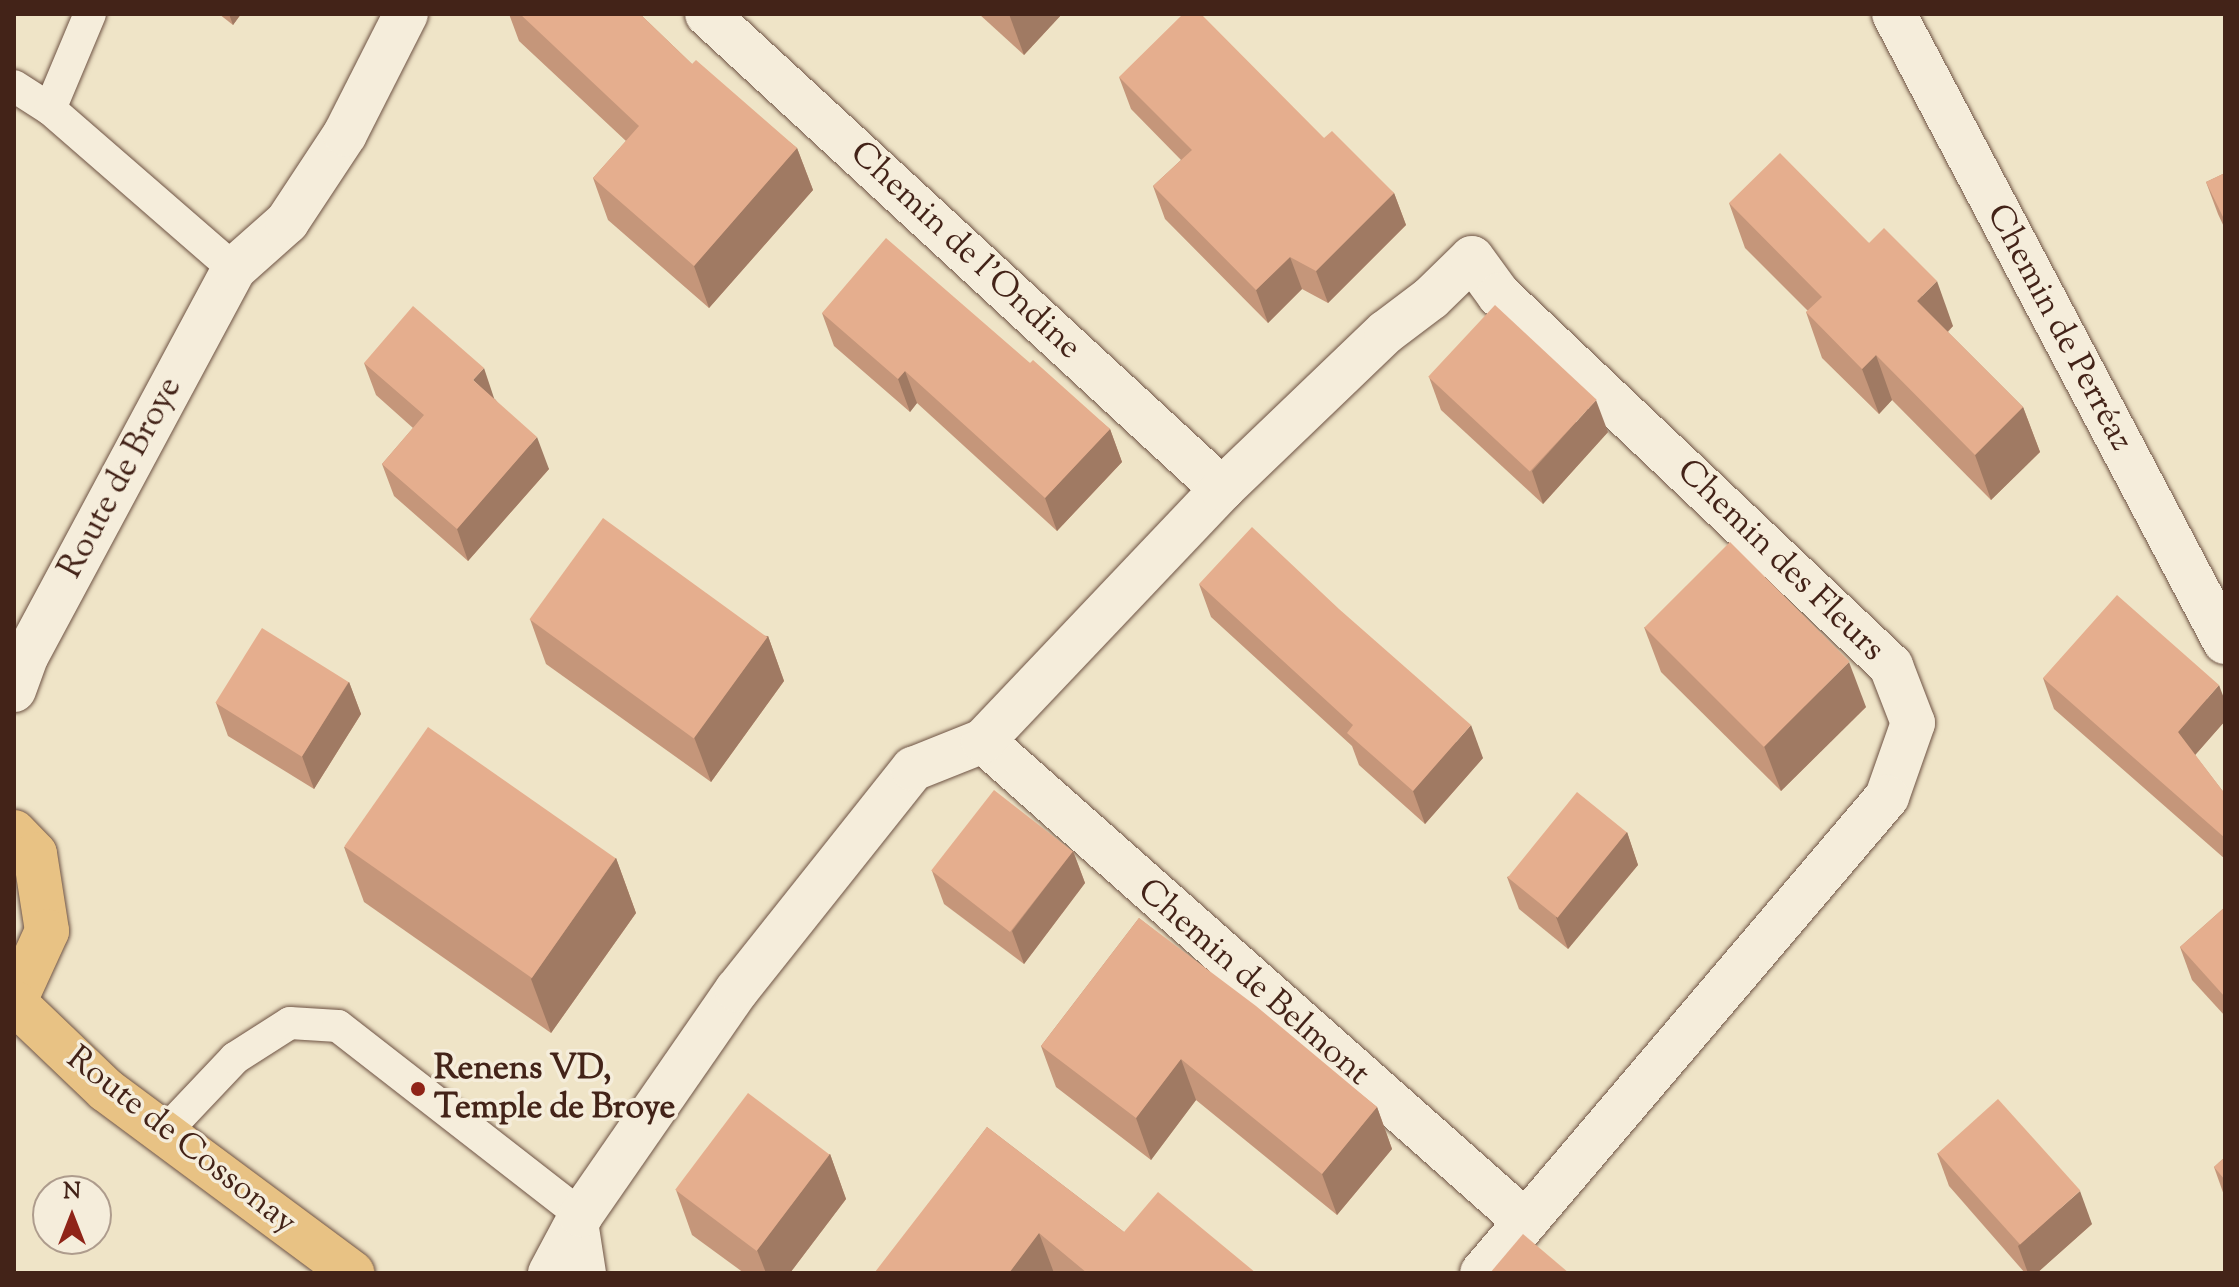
<!DOCTYPE html>
<meta charset="utf-8">
<style>
body{margin:0}
#map{position:relative;width:2239px;height:1287px;overflow:hidden;background:#efe4c7;font-family:"Sorts Mill Goudy",serif}
div>[style]{position:absolute}
.roads{filter:drop-shadow(0 0 2px #6e5344) drop-shadow(0 0 2px #6e5344)}
.lane>*{height:32px;margin:-16px;padding:0 16px;transform-origin:16px;border-radius:16px;background:#f5eddb}
.street>*{height:44px;margin:-22px;padding:0 22px;transform-origin:22px;border-radius:22px;background:#f5eddb}
.primary>*{height:44px;margin:-22px;padding:0 22px;transform-origin:22px;border-radius:22px;background:#e8c284}
.wall>*{inset:0;background:#c5967a}
.shaded-wall>*{inset:0;background:#a07a63}
.building>*{inset:0;background:#e5ae8e;transform-origin:0 0}
.dots>*{width:22px;height:22px;translate:-50% -50%;box-sizing:border-box;border:4px solid #f5eddb;border-radius:50%}
span{translate:-50% -50%;white-space:nowrap;text-align:center;line-height:1.15;-webkit-text-stroke:7px #f5eddb;paint-order:stroke}
.street-label{font-size:34px;color:#432318}
.poi-label{font-size:34px;color:#432318;font-weight:700}
.left{translate:0 -50%;text-align:left}
.frame{position:absolute;inset:0;border:16px solid #432318;pointer-events:none}
.north{position:absolute;left:32px;top:1175px;width:80px;height:80px;box-sizing:border-box;background:#f5eddb;border:2px solid #ae9c8d;border-radius:50%;rotate:0deg;font-size:22px;font-weight:700;line-height:32px;text-align:center;color:#432318}
.north::after{content:'';display:block;margin:auto;width:28px;height:36px;background:#8f2418;clip-path:polygon(50% 0,100% 100%,50% 72%,0 100%)}
</style>
<div id="map">
<div class="roads">
<div class="lane">
<i style="left:14px;top:86px;width:43px;rotate:32.6deg"></i>
<i style="left:50px;top:109px;width:244px;rotate:41deg"></i>
<i style="left:50px;top:109px;width:103px;rotate:-67.2deg"></i>
<i style="left:165px;top:1132px;width:102px;rotate:-46.6deg"></i>
<i style="left:235px;top:1058px;width:65px;rotate:-32.5deg"></i>
<i style="left:290px;top:1023px;width:48px;rotate:3.6deg"></i>
<i style="left:338px;top:1026px;width:308px;rotate:37.9deg"></i>
<i style="left:581px;top:1215px;width:59px;rotate:81.2deg"></i>
</div>
<div class="street">
<i style="left:707px;top:14px;width:701px;rotate:42.69deg"></i>
<i style="left:1894px;top:14px;width:710px;rotate:62.21deg"></i>
<i style="left:14px;top:690px;width:37px;rotate:-70deg"></i>
<i style="left:27px;top:655px;width:438px;rotate:-61.8deg"></i>
<i style="left:234px;top:269px;width:71px;rotate:-41.6deg"></i>
<i style="left:287px;top:222px;width:105px;rotate:-56.6deg"></i>
<i style="left:345px;top:134px;width:135px;rotate:-63.1deg"></i>
<i style="left:983px;top:741px;width:725px;rotate:41.54deg"></i>
<i style="left:550px;top:1273px;width:66px;rotate:-61.9deg"></i>
<i style="left:581px;top:1215px;width:274px;rotate:-55.3deg"></i>
<i style="left:737px;top:990px;width:283px;rotate:-51.5deg"></i>
<i style="left:913px;top:769px;width:75px;rotate:-21.8deg"></i>
<i style="left:983px;top:741px;width:347px;rotate:-46.5deg"></i>
<i style="left:1222px;top:489px;width:227px;rotate:-43.8deg"></i>
<i style="left:1386px;top:332px;width:56px;rotate:-37.1deg"></i>
<i style="left:1431px;top:298px;width:57px;rotate:-44.3deg"></i>
<i style="left:1472px;top:258px;width:46px;rotate:53.9deg"></i>
<i style="left:1499px;top:295px;width:540px;rotate:43.42deg"></i>
<i style="left:1891px;top:666px;width:61px;rotate:68.9deg"></i>
<i style="left:1913px;top:723px;width:78px;rotate:109.4deg"></i>
<i style="left:1887px;top:797px;width:625px;rotate:130.39deg"></i>
</div>
<div class="primary">
<i style="left:14px;top:832px;width:30px;rotate:46deg"></i>
<i style="left:35px;top:854px;width:78px;rotate:81.1deg"></i>
<i style="left:47px;top:931px;width:79px;rotate:114.6deg"></i>
<i style="left:15px;top:1003px;width:126px;rotate:43.7deg"></i>
<i style="left:106px;top:1090px;width:307px;rotate:36.6deg"></i>
</div>
</div>
<div class="wall">
<i style="clip-path:polygon(219px 14px,241px 14px,233px 25px)"></i>
<i style="clip-path:polygon(509px 14px,640px 14px,692px 64px,797px 148px,813px 190px,709px 308px,608px 220px,593px 178px,626px 141px,519px 41px)"></i>
<i style="clip-path:polygon(979px 14px,1062px 14px,1024px 55px)"></i>
<i style="clip-path:polygon(1119px 77px,1324px 138px,1394px 193px,1406px 225px,1328px 303px,1302px 289px,1268px 323px,1165px 219px,1153px 186px,1181px 160px,1131px 109px)"></i>
<i style="clip-path:polygon(2225px 173px,2225px 229px,2218px 214px,2206px 182px)"></i>
<i style="clip-path:polygon(1729px 203px,1869px 243px,1953px 326px,1948px 332px,2023px 407px,2040px 452px,1991px 500px,1892px 400px,1879px 414px,1822px 358px,1806px 312px,1808px 311px,1745px 248px)"></i>
<i style="clip-path:polygon(822px 313px,1030px 363px,1110px 429px,1122px 462px,1057px 531px,917px 403px,910px 412px,834px 346px)"></i>
<i style="clip-path:polygon(364px 363px,495px 399px,549px 469px,468px 561px,394px 496px,382px 464px,413px 428px,376px 395px)"></i>
<i style="clip-path:polygon(1429px 377px,1608px 432px,1543px 504px,1441px 410px)"></i>
<i style="clip-path:polygon(1199px 584px,1483px 758px,1425px 824px,1359px 765px,1352px 746px,1211px 617px)"></i>
<i style="clip-path:polygon(530px 619px,768px 636px,784px 681px,711px 782px,546px 664px)"></i>
<i style="clip-path:polygon(1644px 627px,1866px 707px,1781px 791px,1661px 672px)"></i>
<i style="clip-path:polygon(2043px 678px,2225px 701px,2225px 721px,2195px 755px,2225px 794px,2225px 859px,2054px 709px)"></i>
<i style="clip-path:polygon(349px 682px,361px 714px,314px 789px,228px 736px,216px 703px)"></i>
<i style="clip-path:polygon(1627px 832px,1638px 865px,1568px 949px,1519px 909px,1507px 877px)"></i>
<i style="clip-path:polygon(344px 847px,616px 858px,636px 913px,551px 1033px,364px 902px)"></i>
<i style="clip-path:polygon(1073px 851px,1085px 883px,1024px 964px,944px 904px,932px 871px)"></i>
<i style="clip-path:polygon(2225px 907px,2225px 1016px,2192px 980px,2180px 947px)"></i>
<i style="clip-path:polygon(1139px 918px,1377px 1107px,1392px 1149px,1337px 1215px,1196px 1100px,1151px 1160px,1056px 1087px,1041px 1046px)"></i>
<i style="clip-path:polygon(987px 1127px,1124px 1232px,1256px 1273px,876px 1273px)"></i>
<i style="clip-path:polygon(1937px 1153px,2092px 1224px,2037px 1273px,2025px 1273px,1949px 1186px)"></i>
<i style="clip-path:polygon(830px 1154px,846px 1199px,790px 1273px,744px 1273px,692px 1235px,676px 1190px)"></i>
<i style="clip-path:polygon(2225px 1157px,2225px 1198px,2214px 1167px)"></i>
</div>
<div class="shaded-wall">
<i style="clip-path:polygon(229px 14px,241px 14px,233px 25px)"></i>
<i style="clip-path:polygon(1009px 14px,1062px 14px,1024px 55px)"></i>
<i style="clip-path:polygon(797px 148px,813px 190px,709px 308px,694px 266px)"></i>
<i style="clip-path:polygon(1394px 193px,1406px 225px,1328px 303px,1316px 271px)"></i>
<i style="clip-path:polygon(1290px 257px,1302px 289px,1268px 323px,1256px 290px)"></i>
<i style="clip-path:polygon(1937px 281px,1953px 326px,1933px 346px,1917px 301px)"></i>
<i style="clip-path:polygon(1876px 355px,1892px 400px,1879px 414px,1862px 369px)"></i>
<i style="clip-path:polygon(484px 368px,495px 401px,473px 380px)"></i>
<i style="clip-path:polygon(905px 371px,917px 403px,910px 412px,898px 379px)"></i>
<i style="clip-path:polygon(1596px 400px,1608px 432px,1543px 504px,1532px 471px)"></i>
<i style="clip-path:polygon(2023px 407px,2040px 452px,1991px 500px,1975px 455px)"></i>
<i style="clip-path:polygon(1110px 429px,1122px 462px,1057px 531px,1045px 498px)"></i>
<i style="clip-path:polygon(537px 437px,549px 469px,468px 561px,457px 529px)"></i>
<i style="clip-path:polygon(768px 636px,784px 681px,711px 782px,694px 737px)"></i>
<i style="clip-path:polygon(1849px 662px,1866px 707px,1781px 791px,1764px 746px)"></i>
<i style="clip-path:polygon(349px 682px,361px 714px,314px 789px,302px 756px)"></i>
<i style="clip-path:polygon(2219px 685px,2225px 701px,2225px 721px,2189px 762px,2178px 732px)"></i>
<i style="clip-path:polygon(1471px 725px,1483px 758px,1425px 824px,1413px 791px)"></i>
<i style="clip-path:polygon(1627px 832px,1638px 865px,1568px 949px,1556px 917px)"></i>
<i style="clip-path:polygon(1073px 851px,1085px 883px,1024px 964px,1012px 931px)"></i>
<i style="clip-path:polygon(616px 858px,636px 913px,551px 1033px,531px 979px)"></i>
<i style="clip-path:polygon(1181px 1059px,1196px 1100px,1151px 1160px,1136px 1118px)"></i>
<i style="clip-path:polygon(1377px 1107px,1392px 1149px,1337px 1215px,1322px 1174px)"></i>
<i style="clip-path:polygon(830px 1154px,846px 1199px,790px 1273px,766px 1273px,757px 1250px)"></i>
<i style="clip-path:polygon(2080px 1191px,2092px 1224px,2037px 1273px,2028px 1273px,2018px 1246px)"></i>
<i style="clip-path:polygon(1039px 1233px,1054px 1273px,1009px 1273px)"></i>
</div>
<div class="building">
<i style="clip-path:polygon(520px 14px,640px 14px,692px 64px,696px 60px,797px 148px,694px 266px,593px 178px,639px 126px)"></i>
<i style="clip-path:polygon(1183px 14px,1201px 14px,1324px 138px,1332px 131px,1394px 193px,1316px 271px,1290px 257px,1256px 290px,1153px 186px,1192px 150px,1119px 77px)"></i>
<i style="clip-path:polygon(1780px 153px,1869px 243px,1884px 228px,1937px 281px,1917px 301px,2023px 407px,1975px 455px,1876px 355px,1862px 369px,1806px 312px,1822px 297px,1729px 203px)"></i>
<i style="clip-path:polygon(2225px 173px,2225px 221px,2206px 182px)"></i>
<i style="clip-path:polygon(886px 238px,1030px 363px,1033px 360px,1110px 429px,1045px 498px,905px 371px,898px 379px,822px 313px)"></i>
<i style="left:1495px;top:305px;width:139px;height:98px;rotate:43deg"></i>
<i style="clip-path:polygon(413px 306px,484px 368px,473px 380px,537px 437px,457px 529px,382px 464px,424px 415px,364px 363px)"></i>
<i style="left:603px;top:518px;width:203px;height:125px;rotate:36deg"></i>
<i style="clip-path:polygon(1252px 527px,1339px 609px,1471px 725px,1413px 791px,1347px 733px,1353px 725px,1199px 584px)"></i>
<i style="left:1730px;top:542px;width:169px;height:121px;rotate:45deg"></i>
<i style="clip-path:polygon(2117px 595px,2219px 685px,2178px 732px,2225px 794px,2225px 838px,2043px 678px)"></i>
<i style="left:262px;top:628px;width:102px;height:88px;rotate:32deg"></i>
<i style="left:428px;top:727px;width:229px;height:146px;rotate:35deg"></i>
<i style="left:994px;top:790px;width:100px;height:102px;rotate:38deg"></i>
<i style="left:1577px;top:792px;width:64px;height:110px;rotate:39deg"></i>
<i style="clip-path:polygon(2225px 907px,2225px 997px,2180px 947px)"></i>
<i style="clip-path:polygon(1139px 918px,1256px 1006px,1377px 1107px,1322px 1174px,1181px 1059px,1136px 1118px,1041px 1046px)"></i>
<i style="left:748px;top:1093px;width:102px;height:121px;rotate:37deg"></i>
<i style="left:1998px;top:1099px;width:123px;height:81px;rotate:48deg"></i>
<i style="clip-path:polygon(987px 1127px,1124px 1232px,1158px 1192px,1256px 1273px,1087px 1273px,1039px 1233px,1009px 1273px,877px 1273px,875px 1272px)"></i>
<i style="clip-path:polygon(2225px 1157px,2225px 1180px,2214px 1167px)"></i>
<i style="clip-path:polygon(1523px 1234px,1569px 1273px,1490px 1273px)"></i>
</div>
<div class="dots">
<i style="left:418px;top:1089px;background:#8f2418"></i>
</div>
<div class="street-label">
<span style="left:965px;top:251px;rotate:43deg">Chemin de l'Ondine</span>
<span style="left:2059px;top:328px;rotate:62deg">Chemin de Perréaz</span>
<span style="left:121px;top:478px;rotate:-62deg">Route de Broye</span>
<span style="left:1780px;top:561px;rotate:44deg">Chemin des Fleurs</span>
<span style="left:1253px;top:983px;rotate:41deg">Chemin de Belmont</span>
<span style="left:181px;top:1141px;rotate:38deg">Route de Cossonay</span>
</div>
<div class="poi-label">
<span class="left" style="left:434px;top:1089px">Renens VD,<br>Temple de Broye</span>
</div>
<div class="frame"></div>
<div class="north">N</div>
</div>
